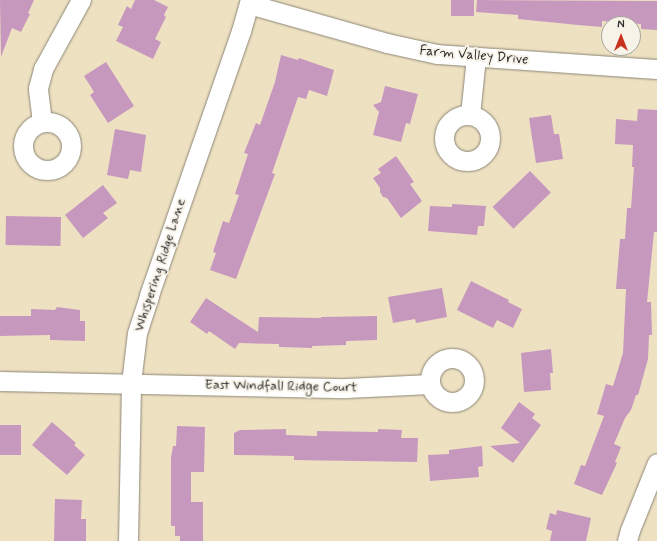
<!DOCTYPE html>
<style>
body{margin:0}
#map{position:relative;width:657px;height:541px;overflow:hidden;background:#eee1c2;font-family:Mynerve,sans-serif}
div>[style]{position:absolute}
.building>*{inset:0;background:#c698be;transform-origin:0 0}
.roads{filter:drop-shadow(0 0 1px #8c8676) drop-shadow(0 0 1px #8c8676)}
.minor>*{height:19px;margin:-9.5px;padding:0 9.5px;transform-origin:9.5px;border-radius:9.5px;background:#fff}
.minor>.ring{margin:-9.5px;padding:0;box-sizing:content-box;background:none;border:19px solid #fff;border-radius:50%}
span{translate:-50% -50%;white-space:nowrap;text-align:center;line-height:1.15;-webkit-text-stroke:4px #f7f3e8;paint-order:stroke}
.street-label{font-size:14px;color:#2b2b2b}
.north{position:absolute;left:601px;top:16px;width:40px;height:40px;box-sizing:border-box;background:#f7f3e8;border:1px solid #a5a39c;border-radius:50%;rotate:0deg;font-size:11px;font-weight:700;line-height:16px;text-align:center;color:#2b2b2b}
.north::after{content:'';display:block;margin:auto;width:14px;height:18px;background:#c8321e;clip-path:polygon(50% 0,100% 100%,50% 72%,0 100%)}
</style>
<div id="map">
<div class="building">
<i style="clip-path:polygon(0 0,34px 0,28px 13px,30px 14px,21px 32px,12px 28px,1px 57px)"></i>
<i style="clip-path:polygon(135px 0,154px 0,168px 7px,164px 15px,166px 17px,155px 39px,161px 42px,153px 59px,116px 41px,123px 27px,118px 25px,127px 6px,131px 9px)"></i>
<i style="left:451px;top:0;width:23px;height:16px"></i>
<i style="clip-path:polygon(477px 0,657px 1px,657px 30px,641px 29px,641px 24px,602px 21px,602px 27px,578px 25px,518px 19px,518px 15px,476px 12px)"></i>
<i style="clip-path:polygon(281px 55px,298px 60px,299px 58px,334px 70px,327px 96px,309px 90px,306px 99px,298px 97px,272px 173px,275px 174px,236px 279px,210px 270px,216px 253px,213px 252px,223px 221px,229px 223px,239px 195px,235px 194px,248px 154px,244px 153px,256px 123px,260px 125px,275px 82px)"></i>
<i style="clip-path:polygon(106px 62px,134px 106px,108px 123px,90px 95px,94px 92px,84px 76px)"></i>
<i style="clip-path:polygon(385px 86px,418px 94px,410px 124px,406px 123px,401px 142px,373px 135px,379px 112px,373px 105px,381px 102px)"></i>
<i style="clip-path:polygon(638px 109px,657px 110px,657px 232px,654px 232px,647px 302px,651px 302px,652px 335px,649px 335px,648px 359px,638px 395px,636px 395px,631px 410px,625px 418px,614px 444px,621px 447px,615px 462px,617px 463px,602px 495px,574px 484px,581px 465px,585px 466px,604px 416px,597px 414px,606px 384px,613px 386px,623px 353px,626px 289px,616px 289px,620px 239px,625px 239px,627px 208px,631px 208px,634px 167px,632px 167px,633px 145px,615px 144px,616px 119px,637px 121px)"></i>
<i style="clip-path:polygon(551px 115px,554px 134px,559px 134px,563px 159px,536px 163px,529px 118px)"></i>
<i style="clip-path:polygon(115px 129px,146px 135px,141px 172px,130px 170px,128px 179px,107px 175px)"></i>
<i style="clip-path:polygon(396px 156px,414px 182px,410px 184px,422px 201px,401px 218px,387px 198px,383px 197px,380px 192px,380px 188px,373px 178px,381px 173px,378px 169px)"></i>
<i style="left:530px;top:171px;width:30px;height:52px;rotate:46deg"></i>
<i style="clip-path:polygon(103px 185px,117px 203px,103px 213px,108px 218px,83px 238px,65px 215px)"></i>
<i style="clip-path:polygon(452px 204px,486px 206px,484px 226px,478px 226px,477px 235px,428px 231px,430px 206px,452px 207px)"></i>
<i style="left:6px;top:216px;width:55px;height:29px;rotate:1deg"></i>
<i style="clip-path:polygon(471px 281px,509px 300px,508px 302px,522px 309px,513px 328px,497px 320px,493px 328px,457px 310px)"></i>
<i style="clip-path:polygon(442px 288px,447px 317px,416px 323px,415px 319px,393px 323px,388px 297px)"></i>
<i style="clip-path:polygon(206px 298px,258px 332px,259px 317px,321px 318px,321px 317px,377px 316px,377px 340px,346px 341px,346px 345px,312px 346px,312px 348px,279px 347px,279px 344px,239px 343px,235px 349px,209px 331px,207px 334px,190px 322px)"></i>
<i style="clip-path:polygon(57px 307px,80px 310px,80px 321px,85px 321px,85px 341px,50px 340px,50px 335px,0 336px,0 316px,31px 316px,31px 309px,55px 310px)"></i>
<i style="clip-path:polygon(551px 349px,553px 373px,550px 373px,551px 390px,524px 392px,521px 353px)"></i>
<i style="clip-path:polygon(519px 402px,535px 414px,532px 418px,541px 425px,513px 463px,490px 446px,520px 443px,501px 428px)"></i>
<i style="clip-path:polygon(52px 422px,76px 443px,74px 445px,85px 455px,67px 475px,32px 445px)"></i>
<i style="left:0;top:425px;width:21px;height:30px"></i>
<i style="clip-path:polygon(177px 426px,205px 427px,204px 472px,191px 472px,191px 502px,203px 502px,203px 541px,180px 541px,180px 536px,175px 536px,175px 526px,171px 526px,171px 458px,173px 446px,176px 446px)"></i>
<i style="clip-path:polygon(286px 429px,286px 435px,317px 436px,317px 431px,378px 432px,378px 429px,402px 430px,401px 438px,418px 438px,417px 462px,294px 460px,294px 456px,234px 455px,234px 433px,240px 430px)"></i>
<i style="clip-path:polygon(482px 446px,483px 466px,478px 467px,479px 477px,430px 481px,428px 455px,449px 454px,449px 450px)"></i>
<i style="clip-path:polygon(55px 499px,82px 500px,81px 519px,86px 519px,86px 541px,54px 541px)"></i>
<i style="clip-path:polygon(557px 510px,591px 518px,586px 541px,550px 541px,552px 531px,546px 529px,550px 513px,556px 515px)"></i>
</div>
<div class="roads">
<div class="minor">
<i style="left:249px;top:4px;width:143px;rotate:15.8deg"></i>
<i style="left:387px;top:43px;width:51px;rotate:12.4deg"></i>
<i style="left:437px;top:54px;width:221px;rotate:3.9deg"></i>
<i class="ring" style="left:444px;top:115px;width:27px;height:27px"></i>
<i style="left:470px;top:115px;width:58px;rotate:-84.1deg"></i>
<i class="ring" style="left:23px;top:122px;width:29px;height:29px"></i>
<i style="left:42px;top:122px;width:34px;rotate:-97deg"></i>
<i style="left:38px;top:88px;width:20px;rotate:-75deg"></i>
<i style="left:43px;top:69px;width:79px;rotate:-61.2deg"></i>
<i class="ring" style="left:430px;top:358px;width:25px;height:25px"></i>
<i style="left:0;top:381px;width:346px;rotate:1.2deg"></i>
<i style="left:346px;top:388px;width:84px;rotate:-2.7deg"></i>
<i style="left:128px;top:541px;width:158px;rotate:-88.9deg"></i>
<i style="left:131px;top:383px;width:50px;rotate:-83.2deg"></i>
<i style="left:137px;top:333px;width:40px;rotate:-72deg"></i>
<i style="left:149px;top:295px;width:280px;rotate:-70.8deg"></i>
<i style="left:241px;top:31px;width:32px;rotate:-74deg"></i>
<i style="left:627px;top:541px;width:11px;rotate:-75deg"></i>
<i style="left:630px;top:530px;width:72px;rotate:-68.1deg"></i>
</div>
</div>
<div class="street-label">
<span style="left:474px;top:55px;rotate:5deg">Farm Valley Drive</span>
<span style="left:160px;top:265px;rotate:-72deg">Whispering Ridge Lane</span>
<span style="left:281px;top:386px;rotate:1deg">East Windfall Ridge Court</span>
</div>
<div class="north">N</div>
</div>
